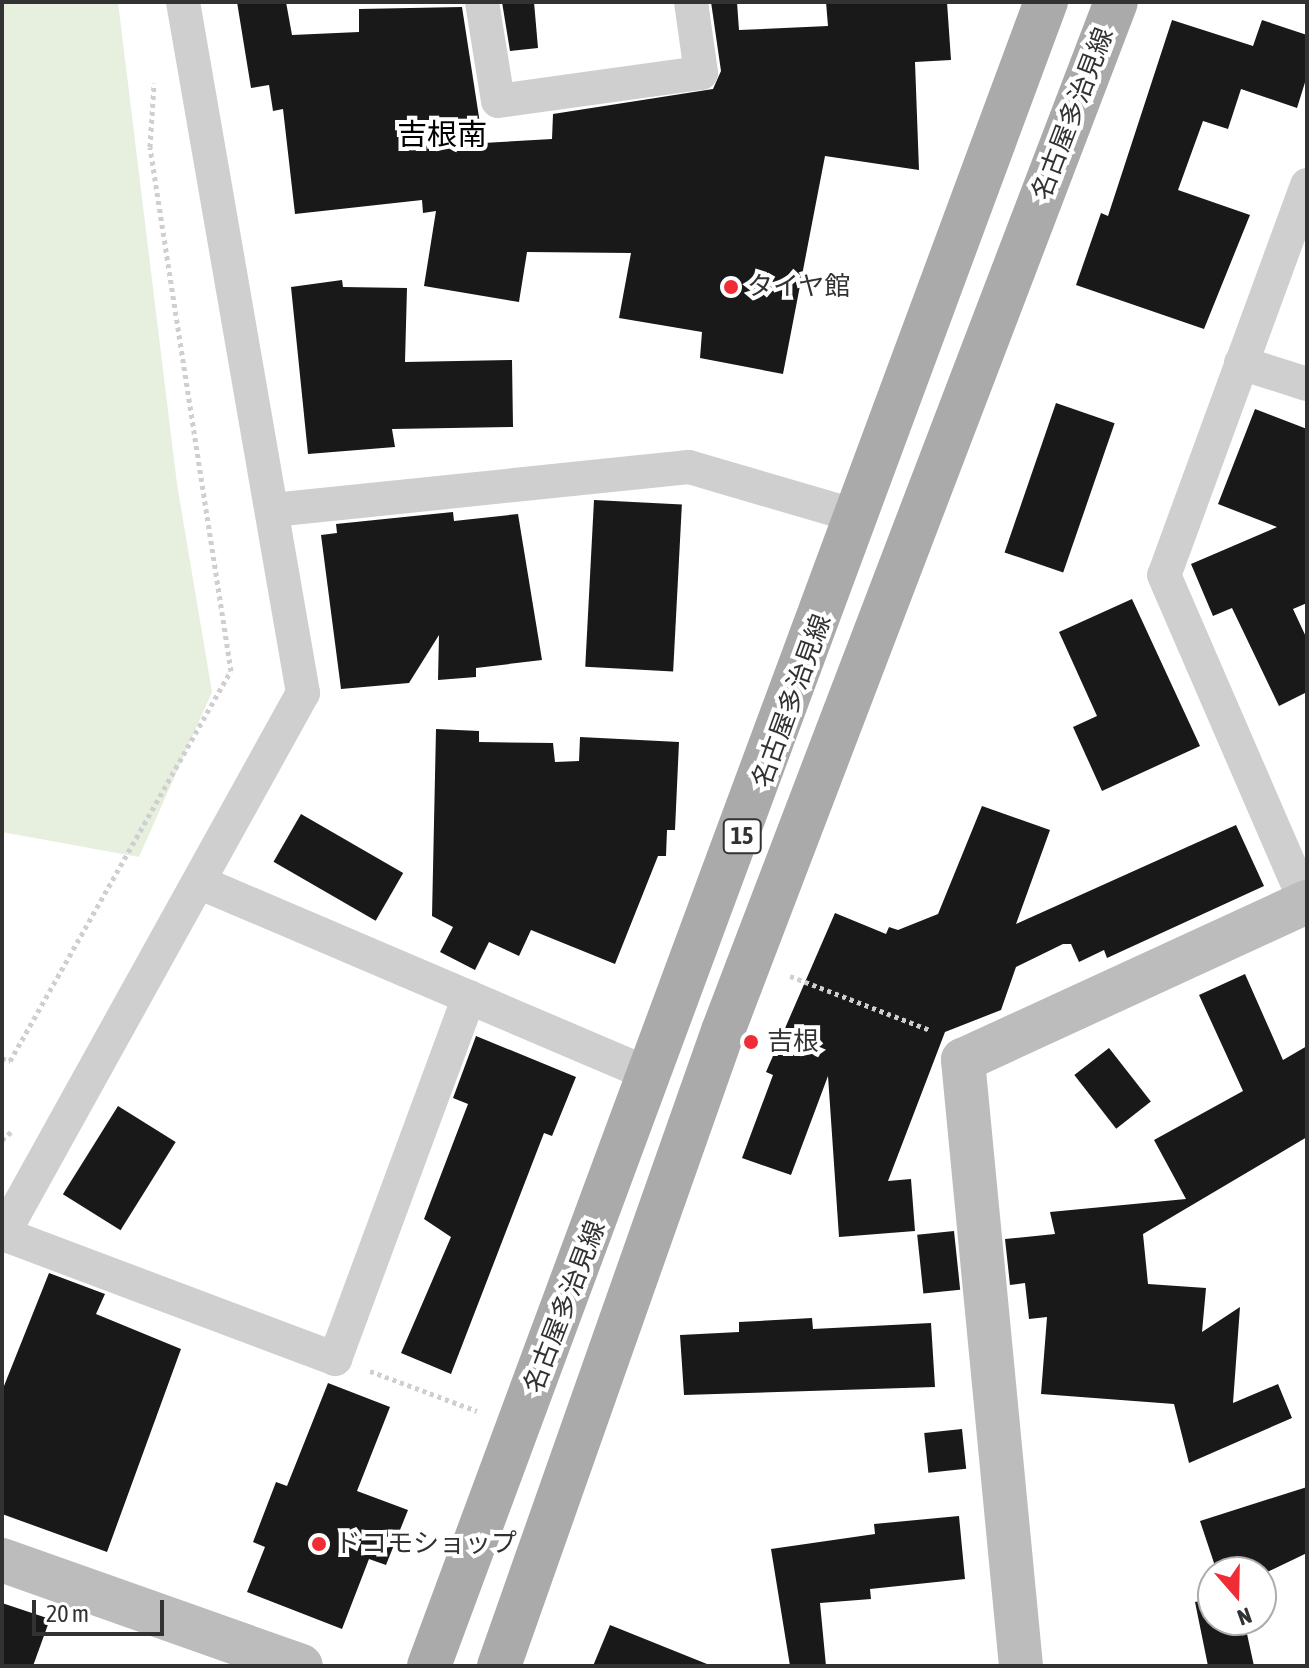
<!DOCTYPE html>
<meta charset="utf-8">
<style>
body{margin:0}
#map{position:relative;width:1309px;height:1668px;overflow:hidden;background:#fff;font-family:"Asap Condensed","Noto Sans JP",sans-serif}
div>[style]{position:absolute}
.green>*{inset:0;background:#e7efdf}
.building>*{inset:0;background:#191919;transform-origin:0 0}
.path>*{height:5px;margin-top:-2.5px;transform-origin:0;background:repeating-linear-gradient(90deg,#cfcfcf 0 4px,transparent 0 8px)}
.street>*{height:34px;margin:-17px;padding:0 17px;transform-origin:17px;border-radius:17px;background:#cfcfcf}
.secondary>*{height:44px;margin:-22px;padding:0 22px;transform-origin:22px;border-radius:22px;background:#bcbcbc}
.primary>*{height:44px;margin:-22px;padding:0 22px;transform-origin:22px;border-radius:22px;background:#aaa}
.dots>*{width:22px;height:22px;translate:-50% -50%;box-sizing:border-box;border:4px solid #fff;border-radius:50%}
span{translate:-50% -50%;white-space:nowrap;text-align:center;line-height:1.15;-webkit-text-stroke:8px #fff;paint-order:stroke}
.shield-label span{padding:2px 6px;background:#fff;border:2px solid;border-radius:6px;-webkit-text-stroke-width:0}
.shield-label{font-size:24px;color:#323232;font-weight:700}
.street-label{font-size:26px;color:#323232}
.poi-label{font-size:26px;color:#323232}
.left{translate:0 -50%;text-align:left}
.quarter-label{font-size:30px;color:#000}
.frame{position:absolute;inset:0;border:4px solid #323232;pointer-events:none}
.north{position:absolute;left:1197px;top:1556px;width:80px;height:80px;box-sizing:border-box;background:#fff;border:2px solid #adadad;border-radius:50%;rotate:160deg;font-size:22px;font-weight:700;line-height:32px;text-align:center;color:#323232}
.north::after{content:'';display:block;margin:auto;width:28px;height:36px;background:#f02c34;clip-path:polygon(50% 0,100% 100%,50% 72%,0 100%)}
.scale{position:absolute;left:32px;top:1600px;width:132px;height:36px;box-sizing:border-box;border:4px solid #323232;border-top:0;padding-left:10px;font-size:24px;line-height:28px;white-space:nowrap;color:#323232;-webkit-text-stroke:6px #fff;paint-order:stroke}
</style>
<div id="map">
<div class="green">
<i style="clip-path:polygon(2px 2px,118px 2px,177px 484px,212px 692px,139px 857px,2px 832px)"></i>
</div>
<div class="building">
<i style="clip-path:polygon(237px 2px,286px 2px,292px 35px,359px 32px,359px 9px,462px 7px,483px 143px,552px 139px,553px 114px,713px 89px,721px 71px,711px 2px,737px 2px,739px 30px,828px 26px,826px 2px,947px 2px,951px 60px,915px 62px,919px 170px,825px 156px,783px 374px,700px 358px,702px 332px,619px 318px,631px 253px,527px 252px,519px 302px,424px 286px,436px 211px,423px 213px,422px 200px,295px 214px,283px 109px,273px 111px,269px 85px,251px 88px)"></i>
<i style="clip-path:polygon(502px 2px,534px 2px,538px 48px,510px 51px)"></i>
<i style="clip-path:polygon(1172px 20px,1253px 46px,1262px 20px,1307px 35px,1307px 76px,1297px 108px,1241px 89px,1228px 129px,1203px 121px,1178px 190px,1250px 215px,1204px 329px,1076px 285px,1101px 213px,1108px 216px)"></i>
<i style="clip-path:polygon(342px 280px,343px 287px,407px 288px,405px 362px,512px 360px,513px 427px,392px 429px,395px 447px,308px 454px,291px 287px)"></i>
<i style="left:1056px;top:403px;width:62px;height:158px;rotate:19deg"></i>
<i style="clip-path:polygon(1255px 409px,1307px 429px,1307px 603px,1293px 609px,1307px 639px,1307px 692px,1279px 706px,1232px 608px,1213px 616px,1191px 564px,1277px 527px,1218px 504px)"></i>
<i style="left:594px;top:500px;width:88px;height:167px;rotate:3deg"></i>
<i style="clip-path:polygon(453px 512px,454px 521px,518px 514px,542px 660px,476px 668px,476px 677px,438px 680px,439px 635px,409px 683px,341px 689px,321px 535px,337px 533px,336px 524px)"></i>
<i style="clip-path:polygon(1132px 599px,1200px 746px,1102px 791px,1073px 727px,1097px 716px,1059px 632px)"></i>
<i style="clip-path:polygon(436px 729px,479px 731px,479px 742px,553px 743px,555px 762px,579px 761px,580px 737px,679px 742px,675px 830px,667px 830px,666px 856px,658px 856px,615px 964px,531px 930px,519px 956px,489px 942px,475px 970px,440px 952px,453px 927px,432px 916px)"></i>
<i style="clip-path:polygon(982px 806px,1050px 830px,1016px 924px,1236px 825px,1264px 886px,1107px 958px,1104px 950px,1079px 962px,1071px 944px,1063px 944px,1016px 967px,1001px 1010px,945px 1032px,888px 1181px,911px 1179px,915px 1231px,839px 1237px,828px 1076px,791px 1175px,742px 1158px,773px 1075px,766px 1072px,835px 913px,886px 934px,889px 927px,898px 930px,938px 914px)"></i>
<i style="left:301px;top:814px;width:118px;height:55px;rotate:30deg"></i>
<i style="clip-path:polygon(1245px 974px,1283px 1060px,1307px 1046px,1307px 1137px,1143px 1234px,1148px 1284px,1206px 1288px,1202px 1332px,1240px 1307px,1233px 1403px,1278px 1384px,1292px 1418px,1189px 1463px,1174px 1404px,1041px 1394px,1047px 1317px,1029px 1319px,1025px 1283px,1010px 1285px,1005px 1239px,1055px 1234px,1050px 1212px,1186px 1199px,1154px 1140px,1243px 1091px,1199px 995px)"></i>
<i style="clip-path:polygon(476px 1036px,576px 1077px,552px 1136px,544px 1133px,451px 1374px,401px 1353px,451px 1237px,424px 1219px,468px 1104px,453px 1098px)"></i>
<i style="left:1109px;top:1048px;width:68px;height:44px;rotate:52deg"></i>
<i style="left:118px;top:1106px;width:68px;height:104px;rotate:32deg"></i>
<i style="left:954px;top:1231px;width:59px;height:37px;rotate:84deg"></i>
<i style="clip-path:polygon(49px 1273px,105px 1294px,96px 1314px,181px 1349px,107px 1552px,2px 1514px,2px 1391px)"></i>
<i style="clip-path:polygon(812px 1318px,813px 1329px,931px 1323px,935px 1387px,684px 1395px,680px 1335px,739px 1332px,739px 1322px)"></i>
<i style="clip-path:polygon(328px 1383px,390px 1407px,357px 1491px,408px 1510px,386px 1565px,369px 1559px,342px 1629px,247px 1592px,265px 1547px,253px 1542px,276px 1482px,287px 1486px)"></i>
<i style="left:962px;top:1429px;width:40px;height:38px;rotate:84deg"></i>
<i style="clip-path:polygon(1307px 1487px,1307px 1553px,1261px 1575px,1217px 1572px,1200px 1521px)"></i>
<i style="clip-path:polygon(959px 1516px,965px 1579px,870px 1589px,871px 1599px,820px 1603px,826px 1666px,790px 1666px,771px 1549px,875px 1534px,874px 1524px)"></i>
<i style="clip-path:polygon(1213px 1598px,1213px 1620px,1244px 1620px,1254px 1666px,1208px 1666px,1195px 1602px)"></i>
<i style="clip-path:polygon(2px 1603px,50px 1619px,33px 1666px,2px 1666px)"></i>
<i style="clip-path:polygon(610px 1625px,707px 1664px,707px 1666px,593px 1666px)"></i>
</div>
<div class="path">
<i style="left:790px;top:976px;width:150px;rotate:21.1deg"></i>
<i style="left:2px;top:1058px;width:9px;rotate:21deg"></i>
<i style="left:10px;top:1061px;width:448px;rotate:-60.5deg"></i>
<i style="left:231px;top:671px;width:530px;rotate:-98.79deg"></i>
<i style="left:150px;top:147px;width:64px;rotate:-86.4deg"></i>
<i style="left:2px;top:1140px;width:13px;rotate:-42deg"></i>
<i style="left:370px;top:1371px;width:114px;rotate:20.5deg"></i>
</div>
<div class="street">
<i style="left:482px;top:2px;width:100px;rotate:80.8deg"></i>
<i style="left:498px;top:101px;width:205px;rotate:-7.9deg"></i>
<i style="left:701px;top:73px;width:72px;rotate:-98deg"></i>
<i style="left:1307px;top:185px;width:415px;rotate:110.1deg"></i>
<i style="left:1164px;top:575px;width:360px;rotate:66.6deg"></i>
<i style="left:1241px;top:363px;width:69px;rotate:17.7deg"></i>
<i style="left:273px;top:510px;width:418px;rotate:-5.9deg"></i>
<i style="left:689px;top:467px;width:178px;rotate:16.3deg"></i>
<i style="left:201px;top:883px;width:491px;rotate:23.1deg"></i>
<i style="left:3px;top:1234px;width:355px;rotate:20.6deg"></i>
<i style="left:335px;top:1359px;width:386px;rotate:-69.7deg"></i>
<i style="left:2px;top:1236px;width:621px;rotate:-61deg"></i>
<i style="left:303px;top:693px;width:701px;rotate:-99.85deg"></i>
</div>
<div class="secondary">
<i style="left:2px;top:1560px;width:317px;rotate:19.5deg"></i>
<i style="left:1021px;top:1666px;width:609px;rotate:-95.47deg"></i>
<i style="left:963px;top:1060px;width:379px;rotate:-24.7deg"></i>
</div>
<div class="primary">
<i style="left:429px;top:1666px;width:1775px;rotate:-69.66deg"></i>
<i style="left:499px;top:1666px;width:673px;rotate:-70.57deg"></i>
<i style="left:723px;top:1031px;width:1101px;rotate:-69.1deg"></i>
</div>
<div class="dots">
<i style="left:731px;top:287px;background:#f02c34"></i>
<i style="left:751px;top:1042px;background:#f02c34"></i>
<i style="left:319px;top:1544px;background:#f02c34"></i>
</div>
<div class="shield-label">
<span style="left:742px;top:836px">15</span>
</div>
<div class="street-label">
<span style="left:1073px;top:114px;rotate:-69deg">名古屋多治見線</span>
<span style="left:792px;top:701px;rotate:-70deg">名古屋多治見線</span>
<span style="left:565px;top:1307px;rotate:-69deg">名古屋多治見線</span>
</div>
<div class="poi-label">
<span class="left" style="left:747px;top:287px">タイヤ館</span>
<span class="left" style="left:767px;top:1042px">吉根</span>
<span class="left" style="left:335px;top:1544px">ドコモショップ</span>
</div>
<div class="quarter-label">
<span style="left:442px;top:134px">吉根南</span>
</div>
<div class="frame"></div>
<div class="north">N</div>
<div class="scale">20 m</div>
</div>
